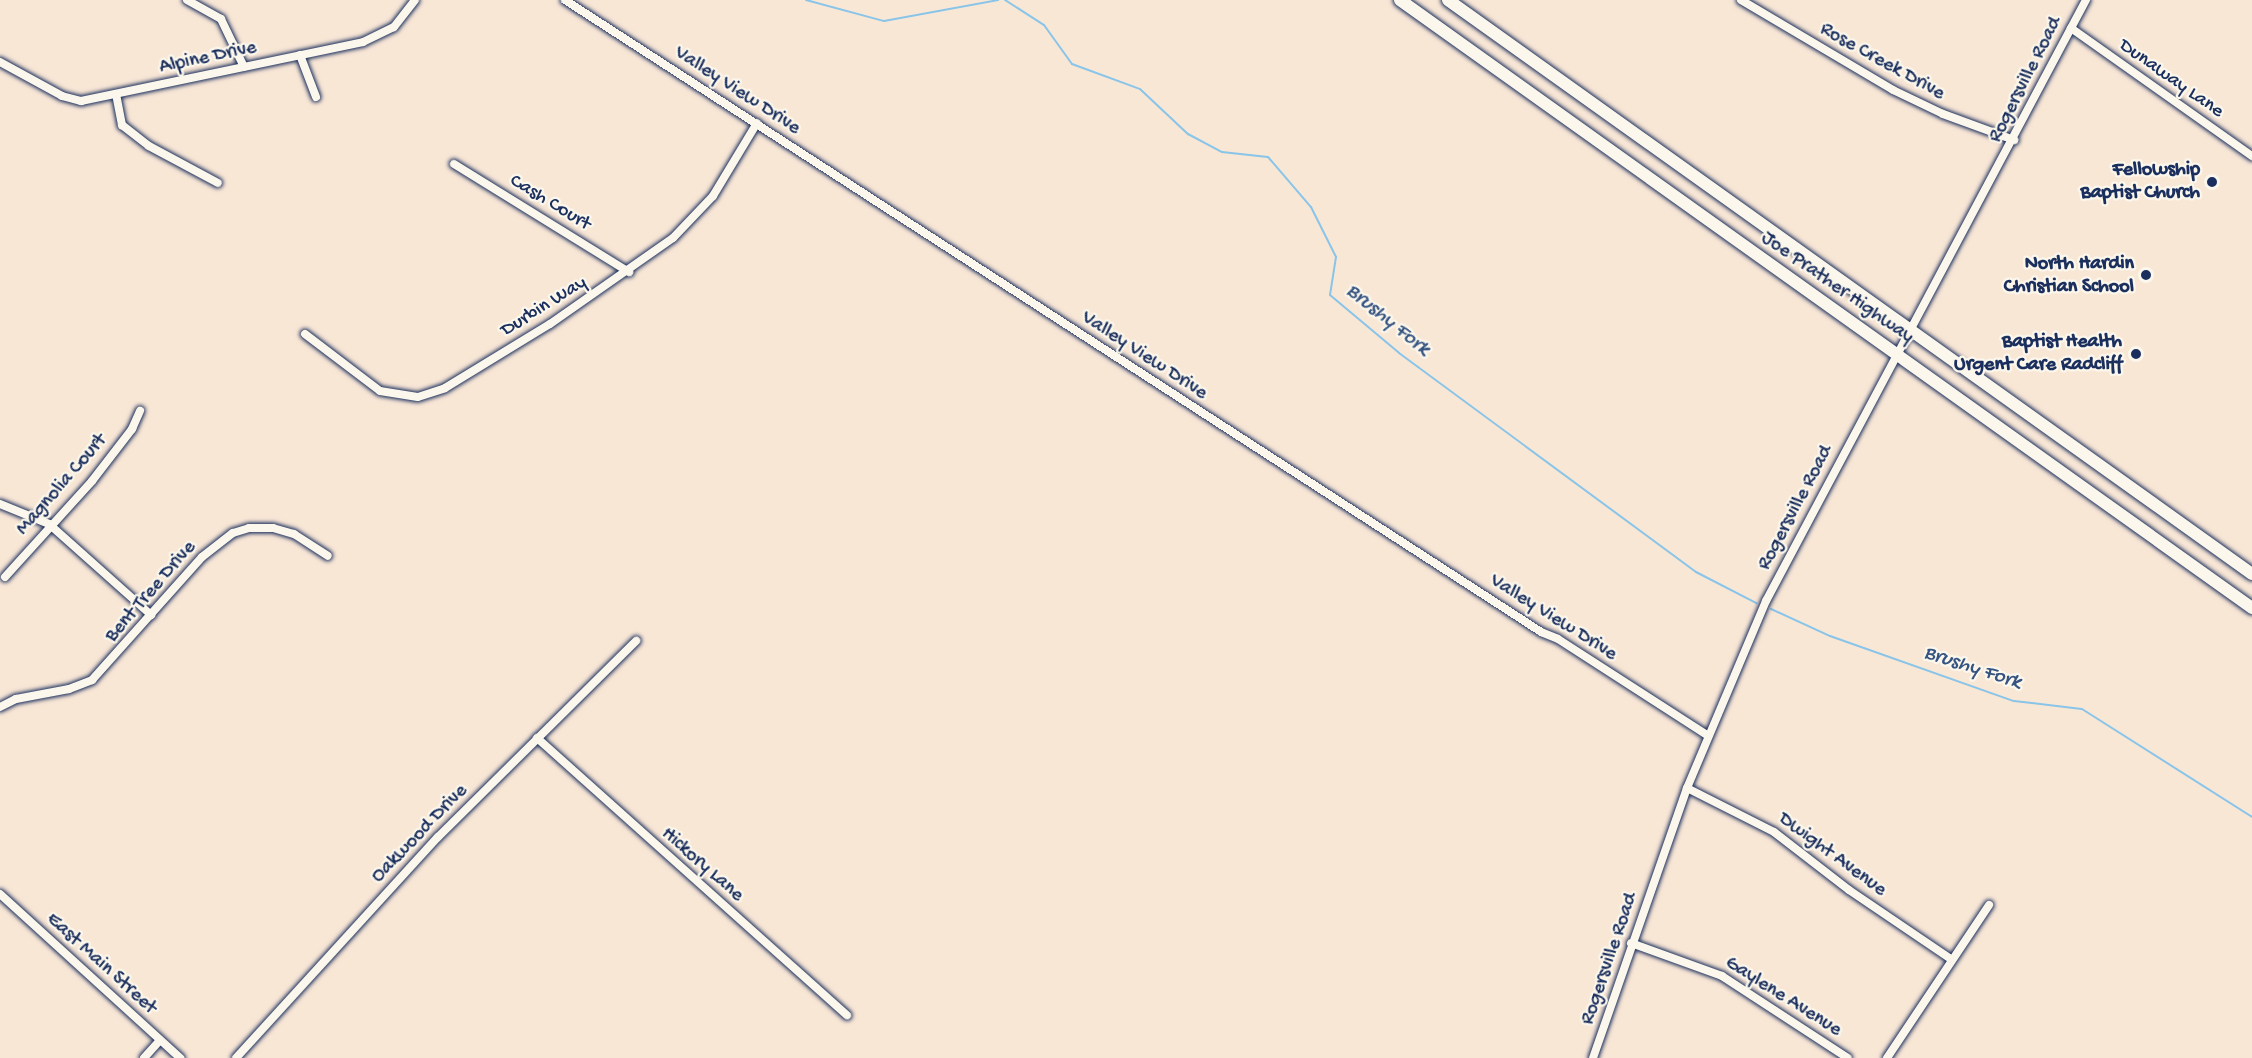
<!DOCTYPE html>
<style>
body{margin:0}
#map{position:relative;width:2252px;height:1058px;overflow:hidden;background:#f9e7d6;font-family:"Gochi Hand",sans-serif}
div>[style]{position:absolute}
.stream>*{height:2px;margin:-1px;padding:0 1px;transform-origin:1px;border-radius:1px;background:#89c4e9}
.roads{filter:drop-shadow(0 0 2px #1b2f5e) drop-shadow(0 0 2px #1b2f5e)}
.minor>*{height:8px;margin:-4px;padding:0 4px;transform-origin:4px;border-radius:4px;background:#fbf7ec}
.highway>*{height:12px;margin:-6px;padding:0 6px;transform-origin:6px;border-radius:6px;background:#fbf7ec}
.dots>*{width:16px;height:16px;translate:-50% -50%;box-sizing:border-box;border:3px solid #fbf7ec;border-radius:50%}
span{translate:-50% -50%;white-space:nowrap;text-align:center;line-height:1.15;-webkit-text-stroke:4.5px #fbf7ec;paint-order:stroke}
.street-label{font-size:20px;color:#1b2f5e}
.poi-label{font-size:20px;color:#1b2f5e;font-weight:700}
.right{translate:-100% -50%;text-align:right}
.water-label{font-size:21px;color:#365481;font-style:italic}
</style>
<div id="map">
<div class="stream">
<i style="left:806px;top:0;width:81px;rotate:15.1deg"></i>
<i style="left:884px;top:21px;width:116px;rotate:-10.4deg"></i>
<i style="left:1005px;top:0;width:46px;rotate:32.7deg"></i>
<i style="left:1044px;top:25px;width:48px;rotate:54.3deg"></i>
<i style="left:1072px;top:64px;width:72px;rotate:20.2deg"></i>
<i style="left:1140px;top:89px;width:66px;rotate:43.2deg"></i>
<i style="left:1188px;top:134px;width:38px;rotate:28deg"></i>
<i style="left:1222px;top:152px;width:46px;rotate:6.2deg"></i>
<i style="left:1268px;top:157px;width:66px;rotate:49.3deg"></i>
<i style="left:1311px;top:207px;width:56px;rotate:63.4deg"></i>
<i style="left:1336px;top:257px;width:38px;rotate:99deg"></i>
<i style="left:1330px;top:295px;width:90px;rotate:40deg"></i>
<i style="left:1399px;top:353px;width:369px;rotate:36.4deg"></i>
<i style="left:1696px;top:572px;width:68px;rotate:27.3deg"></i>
<i style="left:1771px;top:609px;width:65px;rotate:24.6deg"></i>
<i style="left:1830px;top:636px;width:195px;rotate:19.5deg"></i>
<i style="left:2014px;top:701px;width:68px;rotate:6.7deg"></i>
<i style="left:2082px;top:709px;width:201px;rotate:32.4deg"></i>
</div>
<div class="roads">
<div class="minor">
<i style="left:187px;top:0;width:39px;rotate:29deg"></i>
<i style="left:221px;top:19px;width:53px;rotate:64.4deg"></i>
<i style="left:565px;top:0;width:1163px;rotate:32.92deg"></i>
<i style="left:1541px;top:632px;width:18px;rotate:22deg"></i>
<i style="left:1558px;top:639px;width:177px;rotate:32.8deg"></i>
<i style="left:1741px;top:0;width:177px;rotate:30.6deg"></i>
<i style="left:1893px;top:90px;width:55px;rotate:25.6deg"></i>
<i style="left:1943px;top:114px;width:76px;rotate:20.1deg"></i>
<i style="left:2071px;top:28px;width:222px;rotate:35.3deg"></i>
<i style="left:300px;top:55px;width:45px;rotate:69.1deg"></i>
<i style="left:0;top:62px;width:71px;rotate:28.7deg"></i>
<i style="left:62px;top:96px;width:20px;rotate:15deg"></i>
<i style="left:81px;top:101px;width:288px;rotate:-11.8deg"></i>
<i style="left:363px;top:42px;width:34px;rotate:-26deg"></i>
<i style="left:394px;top:27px;width:34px;rotate:-52deg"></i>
<i style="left:116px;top:94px;width:32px;rotate:79deg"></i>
<i style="left:122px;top:125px;width:34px;rotate:38deg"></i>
<i style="left:149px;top:146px;width:78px;rotate:28.2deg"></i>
<i style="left:454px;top:164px;width:206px;rotate:31.7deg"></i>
<i style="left:305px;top:334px;width:94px;rotate:37.2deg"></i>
<i style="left:380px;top:391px;width:38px;rotate:9deg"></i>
<i style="left:418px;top:397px;width:28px;rotate:-18deg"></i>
<i style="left:445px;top:388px;width:123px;rotate:-31.4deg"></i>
<i style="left:550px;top:324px;width:150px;rotate:-35deg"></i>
<i style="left:673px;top:238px;width:58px;rotate:-46.4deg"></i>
<i style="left:713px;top:196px;width:85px;rotate:-58.9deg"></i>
<i style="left:0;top:504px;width:53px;rotate:22.2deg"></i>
<i style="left:49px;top:524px;width:137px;rotate:41.7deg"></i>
<i style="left:5px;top:577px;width:130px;rotate:-47.8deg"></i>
<i style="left:92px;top:481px;width:66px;rotate:-52.4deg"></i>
<i style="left:132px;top:429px;width:20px;rotate:-66deg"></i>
<i style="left:0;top:707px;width:18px;rotate:-27deg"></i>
<i style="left:16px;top:699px;width:54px;rotate:-10.7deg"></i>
<i style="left:69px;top:689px;width:25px;rotate:-21deg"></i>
<i style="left:92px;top:680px;width:165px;rotate:-48.2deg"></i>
<i style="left:202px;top:557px;width:39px;rotate:-38deg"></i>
<i style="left:233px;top:533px;width:17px;rotate:-17deg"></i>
<i style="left:249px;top:528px;width:24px"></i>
<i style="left:273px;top:528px;width:22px;rotate:16deg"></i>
<i style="left:294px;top:534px;width:40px;rotate:32.9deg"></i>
<i style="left:537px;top:738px;width:416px;rotate:41.8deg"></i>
<i style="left:1687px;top:788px;width:97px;rotate:26.8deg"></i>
<i style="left:1774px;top:832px;width:95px;rotate:37.7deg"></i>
<i style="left:1849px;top:890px;width:123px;rotate:34.1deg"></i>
<i style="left:0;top:894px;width:244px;rotate:42.3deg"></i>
<i style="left:1631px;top:943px;width:97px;rotate:19.9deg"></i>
<i style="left:1722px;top:976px;width:150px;rotate:33.1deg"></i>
<i style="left:144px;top:1058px;width:24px;rotate:-48deg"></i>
<i style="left:236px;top:1058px;width:299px;rotate:-47.6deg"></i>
<i style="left:438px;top:837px;width:279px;rotate:-44.7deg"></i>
<i style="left:1593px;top:1058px;width:286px;rotate:-70.8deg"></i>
<i style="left:1687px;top:788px;width:203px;rotate:-67.1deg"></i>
<i style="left:1766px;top:601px;width:681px;rotate:-61.97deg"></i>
<i style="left:1887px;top:1058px;width:184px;rotate:-56.3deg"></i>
</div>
<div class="highway">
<i style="left:1400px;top:0;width:1047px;rotate:35.51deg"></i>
<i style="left:1448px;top:0;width:988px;rotate:35.52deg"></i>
</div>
</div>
<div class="dots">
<i style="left:2212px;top:182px;background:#1b2f5e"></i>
<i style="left:2146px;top:275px;background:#1b2f5e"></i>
<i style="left:2136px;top:354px;background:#1b2f5e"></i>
</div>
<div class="street-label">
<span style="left:208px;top:58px;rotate:-12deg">Alpine Drive</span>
<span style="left:1882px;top:62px;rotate:29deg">Rose Creek Drive</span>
<span style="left:2171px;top:79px;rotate:35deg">Dunaway Lane</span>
<span style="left:2026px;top:80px;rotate:-63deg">Rogersville Road</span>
<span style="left:737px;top:91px;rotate:33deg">Valley View Drive</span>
<span style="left:550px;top:203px;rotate:31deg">Cash Court</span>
<span style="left:1837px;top:288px;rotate:35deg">Joe Prather Highway</span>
<span style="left:544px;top:307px;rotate:-32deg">Durbin Way</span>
<span style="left:1144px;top:356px;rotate:33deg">Valley View Drive</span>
<span style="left:62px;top:485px;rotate:-49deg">Magnolia Court</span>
<span style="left:1796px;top:508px;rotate:-62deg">Rogersville Road</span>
<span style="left:151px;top:592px;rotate:-49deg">Bent Tree Drive</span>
<span style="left:1553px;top:618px;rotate:32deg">Valley View Drive</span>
<span style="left:420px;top:834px;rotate:-46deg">Oakwood Drive</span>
<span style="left:1832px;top:855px;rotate:36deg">Dwight Avenue</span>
<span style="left:702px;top:865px;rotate:41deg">Hickory Lane</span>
<span style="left:1610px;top:959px;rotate:-71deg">Rogersville Road</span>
<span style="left:101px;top:964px;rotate:42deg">East Main Street</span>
<span style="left:1783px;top:997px;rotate:32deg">Gaylene Avenue</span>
</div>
<div class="poi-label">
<span class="right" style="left:2200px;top:182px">Fellowship<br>Baptist Church</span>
<span class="right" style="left:2134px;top:276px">North Hardin<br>Christian School</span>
<span class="right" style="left:2122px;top:354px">Baptist Health<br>Urgent Care Radcliff</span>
</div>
<div class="water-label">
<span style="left:1387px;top:321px;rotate:39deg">Brushy Fork</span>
<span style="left:1972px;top:669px;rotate:18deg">Brushy Fork</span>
</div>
</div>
